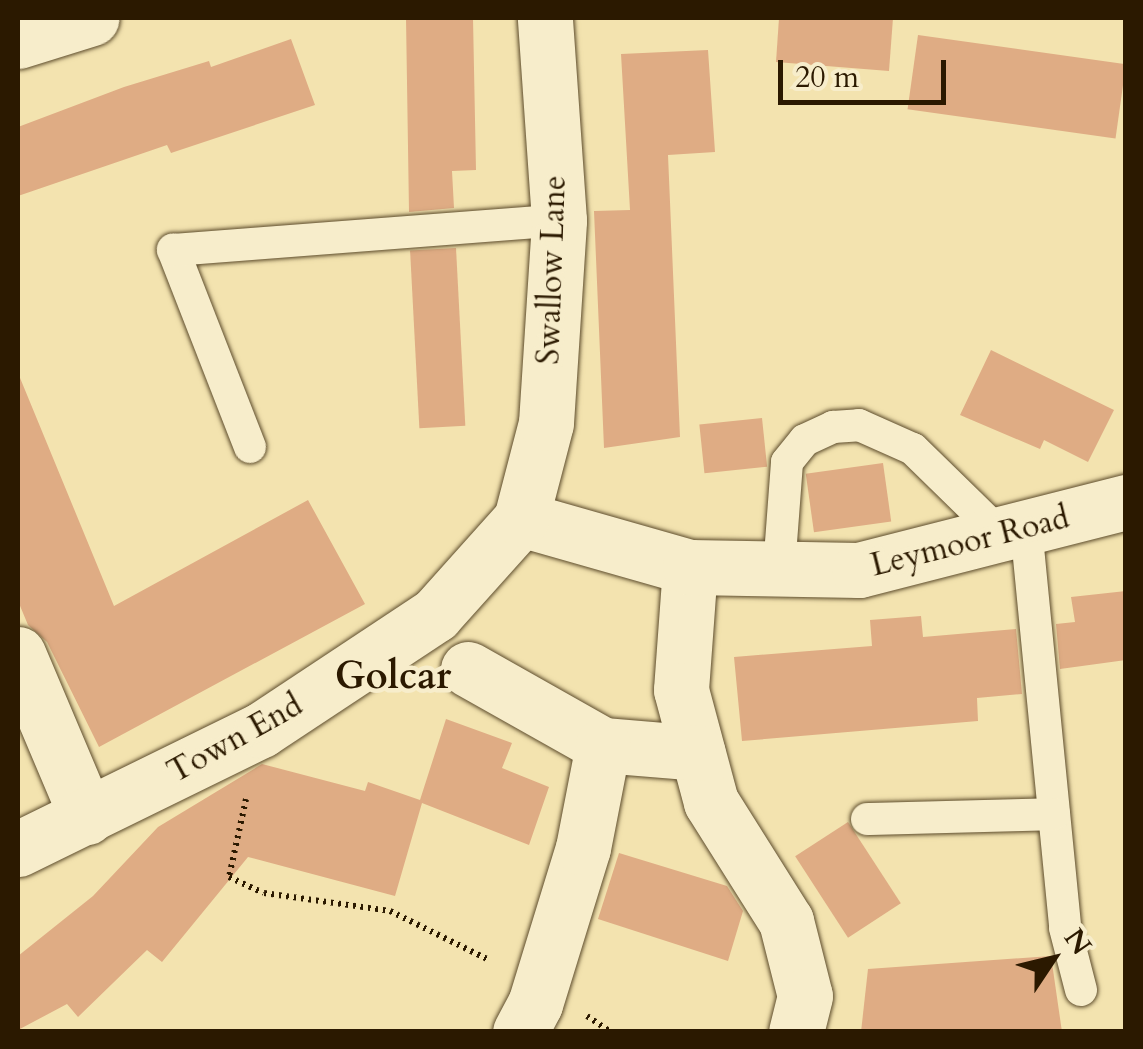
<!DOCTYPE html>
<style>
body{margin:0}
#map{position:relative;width:1143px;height:1049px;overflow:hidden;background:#f3e3af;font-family:Cardo,serif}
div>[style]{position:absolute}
.building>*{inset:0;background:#dfac84;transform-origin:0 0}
.path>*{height:6px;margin-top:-3px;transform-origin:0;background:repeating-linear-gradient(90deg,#2b1900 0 2.5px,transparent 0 7.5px)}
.roads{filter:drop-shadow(0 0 2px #5d4c2c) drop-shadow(0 0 2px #5d4c2c)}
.service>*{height:32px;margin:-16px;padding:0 16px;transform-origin:16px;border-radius:16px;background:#f7edcb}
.minor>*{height:55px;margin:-27.5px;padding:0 27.5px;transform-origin:27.5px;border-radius:27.5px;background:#f7edcb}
.tertiary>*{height:55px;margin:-27.5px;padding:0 27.5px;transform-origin:27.5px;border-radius:27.5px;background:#f7edcb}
span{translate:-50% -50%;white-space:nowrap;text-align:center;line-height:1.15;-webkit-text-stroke:9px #f7edcb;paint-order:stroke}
.street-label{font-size:32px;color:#2b1900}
.quarter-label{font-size:38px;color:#2b1900;font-weight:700}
.frame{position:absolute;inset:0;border:20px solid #2b1900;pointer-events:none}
.north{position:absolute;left:1003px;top:909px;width:100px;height:100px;-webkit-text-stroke:8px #f7edcb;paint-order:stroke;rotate:55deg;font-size:28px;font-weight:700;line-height:40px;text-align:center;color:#2b1900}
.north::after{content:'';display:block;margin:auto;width:35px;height:45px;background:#2b1900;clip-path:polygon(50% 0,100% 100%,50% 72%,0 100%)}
.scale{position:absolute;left:778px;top:60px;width:168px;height:45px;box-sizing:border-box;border:5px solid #2b1900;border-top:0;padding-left:12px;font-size:30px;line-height:35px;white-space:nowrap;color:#2b1900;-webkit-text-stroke:8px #f7edcb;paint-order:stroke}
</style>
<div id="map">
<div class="building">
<i style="clip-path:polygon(406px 18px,473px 18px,476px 170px,452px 171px,454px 208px,409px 212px)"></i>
<i style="clip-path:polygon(779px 18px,893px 18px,889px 71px,776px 62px)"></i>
<i style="left:918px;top:35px;width:210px;height:75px;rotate:8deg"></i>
<i style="clip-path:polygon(291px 39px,315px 105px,171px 153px,167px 145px,18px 196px,18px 127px,124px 87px,209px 61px,211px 67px)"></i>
<i style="clip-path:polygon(708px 50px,715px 152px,668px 155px,680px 437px,604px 448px,594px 211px,630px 210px,621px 54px)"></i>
<i style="left:456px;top:248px;width:178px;height:46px;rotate:87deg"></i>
<i style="clip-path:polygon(991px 350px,1114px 410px,1088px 462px,1044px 440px,1040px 449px,960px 415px)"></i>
<i style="clip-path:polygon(18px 373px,114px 606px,308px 500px,365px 604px,99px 747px,47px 642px,28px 625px,18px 601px)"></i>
<i style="left:762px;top:418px;width:49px;height:63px;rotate:84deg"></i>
<i style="left:883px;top:463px;width:59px;height:78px;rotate:82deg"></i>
<i style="clip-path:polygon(1126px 591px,1126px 660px,1060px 669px,1056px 624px,1075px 622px,1071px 597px)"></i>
<i style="clip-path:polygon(921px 616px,923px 637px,1016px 629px,1022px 694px,977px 698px,978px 721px,742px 741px,734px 657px,872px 646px,870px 620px)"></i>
<i style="clip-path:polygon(446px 719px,512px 743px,502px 768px,549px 787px,529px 845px,422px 803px,395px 896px,248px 857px,162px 962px,147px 950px,78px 1017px,67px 1004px,18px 1030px,18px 956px,93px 896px,158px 827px,262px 764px,365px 791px,368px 782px,420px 800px)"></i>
<i style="left:848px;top:822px;width:97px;height:63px;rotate:57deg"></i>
<i style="clip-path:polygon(619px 853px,727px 886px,743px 911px,728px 961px,598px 919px)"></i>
<i style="clip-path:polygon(1051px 956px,1062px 1032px,861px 1032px,868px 969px)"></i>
</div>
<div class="path">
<i style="left:246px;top:799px;width:80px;rotate:102.3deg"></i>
<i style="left:229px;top:877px;width:38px;rotate:25deg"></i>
<i style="left:264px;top:893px;width:127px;rotate:8.1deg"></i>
<i style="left:390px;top:911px;width:110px;rotate:26.3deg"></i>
<i style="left:587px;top:1016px;width:29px;rotate:34deg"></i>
</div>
<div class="roads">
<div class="service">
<i style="left:250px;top:447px;width:212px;rotate:-111.3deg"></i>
<i style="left:173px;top:250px;width:387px;rotate:-4.4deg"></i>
<i style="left:1026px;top:527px;width:403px;rotate:84.4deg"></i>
<i style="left:1065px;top:928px;width:64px;rotate:75.5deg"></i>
<i style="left:779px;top:569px;width:107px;rotate:-85.7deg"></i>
<i style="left:787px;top:462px;width:28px;rotate:-51deg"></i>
<i style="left:805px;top:440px;width:31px;rotate:-25deg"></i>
<i style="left:833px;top:427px;width:26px;rotate:-4deg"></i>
<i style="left:859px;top:425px;width:59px;rotate:24deg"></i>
<i style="left:913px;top:449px;width:122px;rotate:44.3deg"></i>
<i style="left:867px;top:819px;width:187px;rotate:-1.5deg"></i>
</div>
<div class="minor">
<i style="left:18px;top:41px;width:77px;rotate:-17.3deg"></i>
<i style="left:690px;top:567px;width:123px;rotate:94.2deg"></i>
<i style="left:681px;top:690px;width:116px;rotate:75deg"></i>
<i style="left:711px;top:802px;width:141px;rotate:57.8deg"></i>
<i style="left:786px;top:921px;width:77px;rotate:75.8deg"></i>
<i style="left:805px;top:996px;width:37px;rotate:104deg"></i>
<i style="left:18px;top:654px;width:177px;rotate:67.1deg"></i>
<i style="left:468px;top:669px;width:155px;rotate:29.4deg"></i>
<i style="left:603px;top:745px;width:95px;rotate:4.8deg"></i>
<i style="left:520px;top:1032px;width:32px;rotate:-62deg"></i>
<i style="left:535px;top:1004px;width:163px;rotate:-72.9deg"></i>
<i style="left:583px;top:848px;width:105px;rotate:-79deg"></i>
</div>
<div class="tertiary">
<i style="left:521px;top:519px;width:176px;rotate:15.9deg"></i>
<i style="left:690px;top:567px;width:169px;rotate:1deg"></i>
<i style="left:859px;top:570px;width:276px;rotate:-14.3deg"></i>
<i style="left:18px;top:849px;width:271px;rotate:-26.1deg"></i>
<i style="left:261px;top:730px;width:209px;rotate:-33.5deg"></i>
<i style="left:435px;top:615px;width:129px;rotate:-48.1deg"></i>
<i style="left:521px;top:519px;width:99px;rotate:-75.4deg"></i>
<i style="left:546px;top:423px;width:203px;rotate:-86.3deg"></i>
<i style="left:559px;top:220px;width:202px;rotate:-94deg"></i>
</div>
</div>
<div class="street-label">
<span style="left:552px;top:270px;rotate:-88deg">Swallow Lane</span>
<span style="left:970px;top:542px;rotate:-14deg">Leymoor Road</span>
<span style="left:235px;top:739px;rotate:-29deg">Town End</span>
</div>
<div class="quarter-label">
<span style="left:393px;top:677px">Golcar</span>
</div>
<div class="frame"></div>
<div class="north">N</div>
<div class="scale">20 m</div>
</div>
